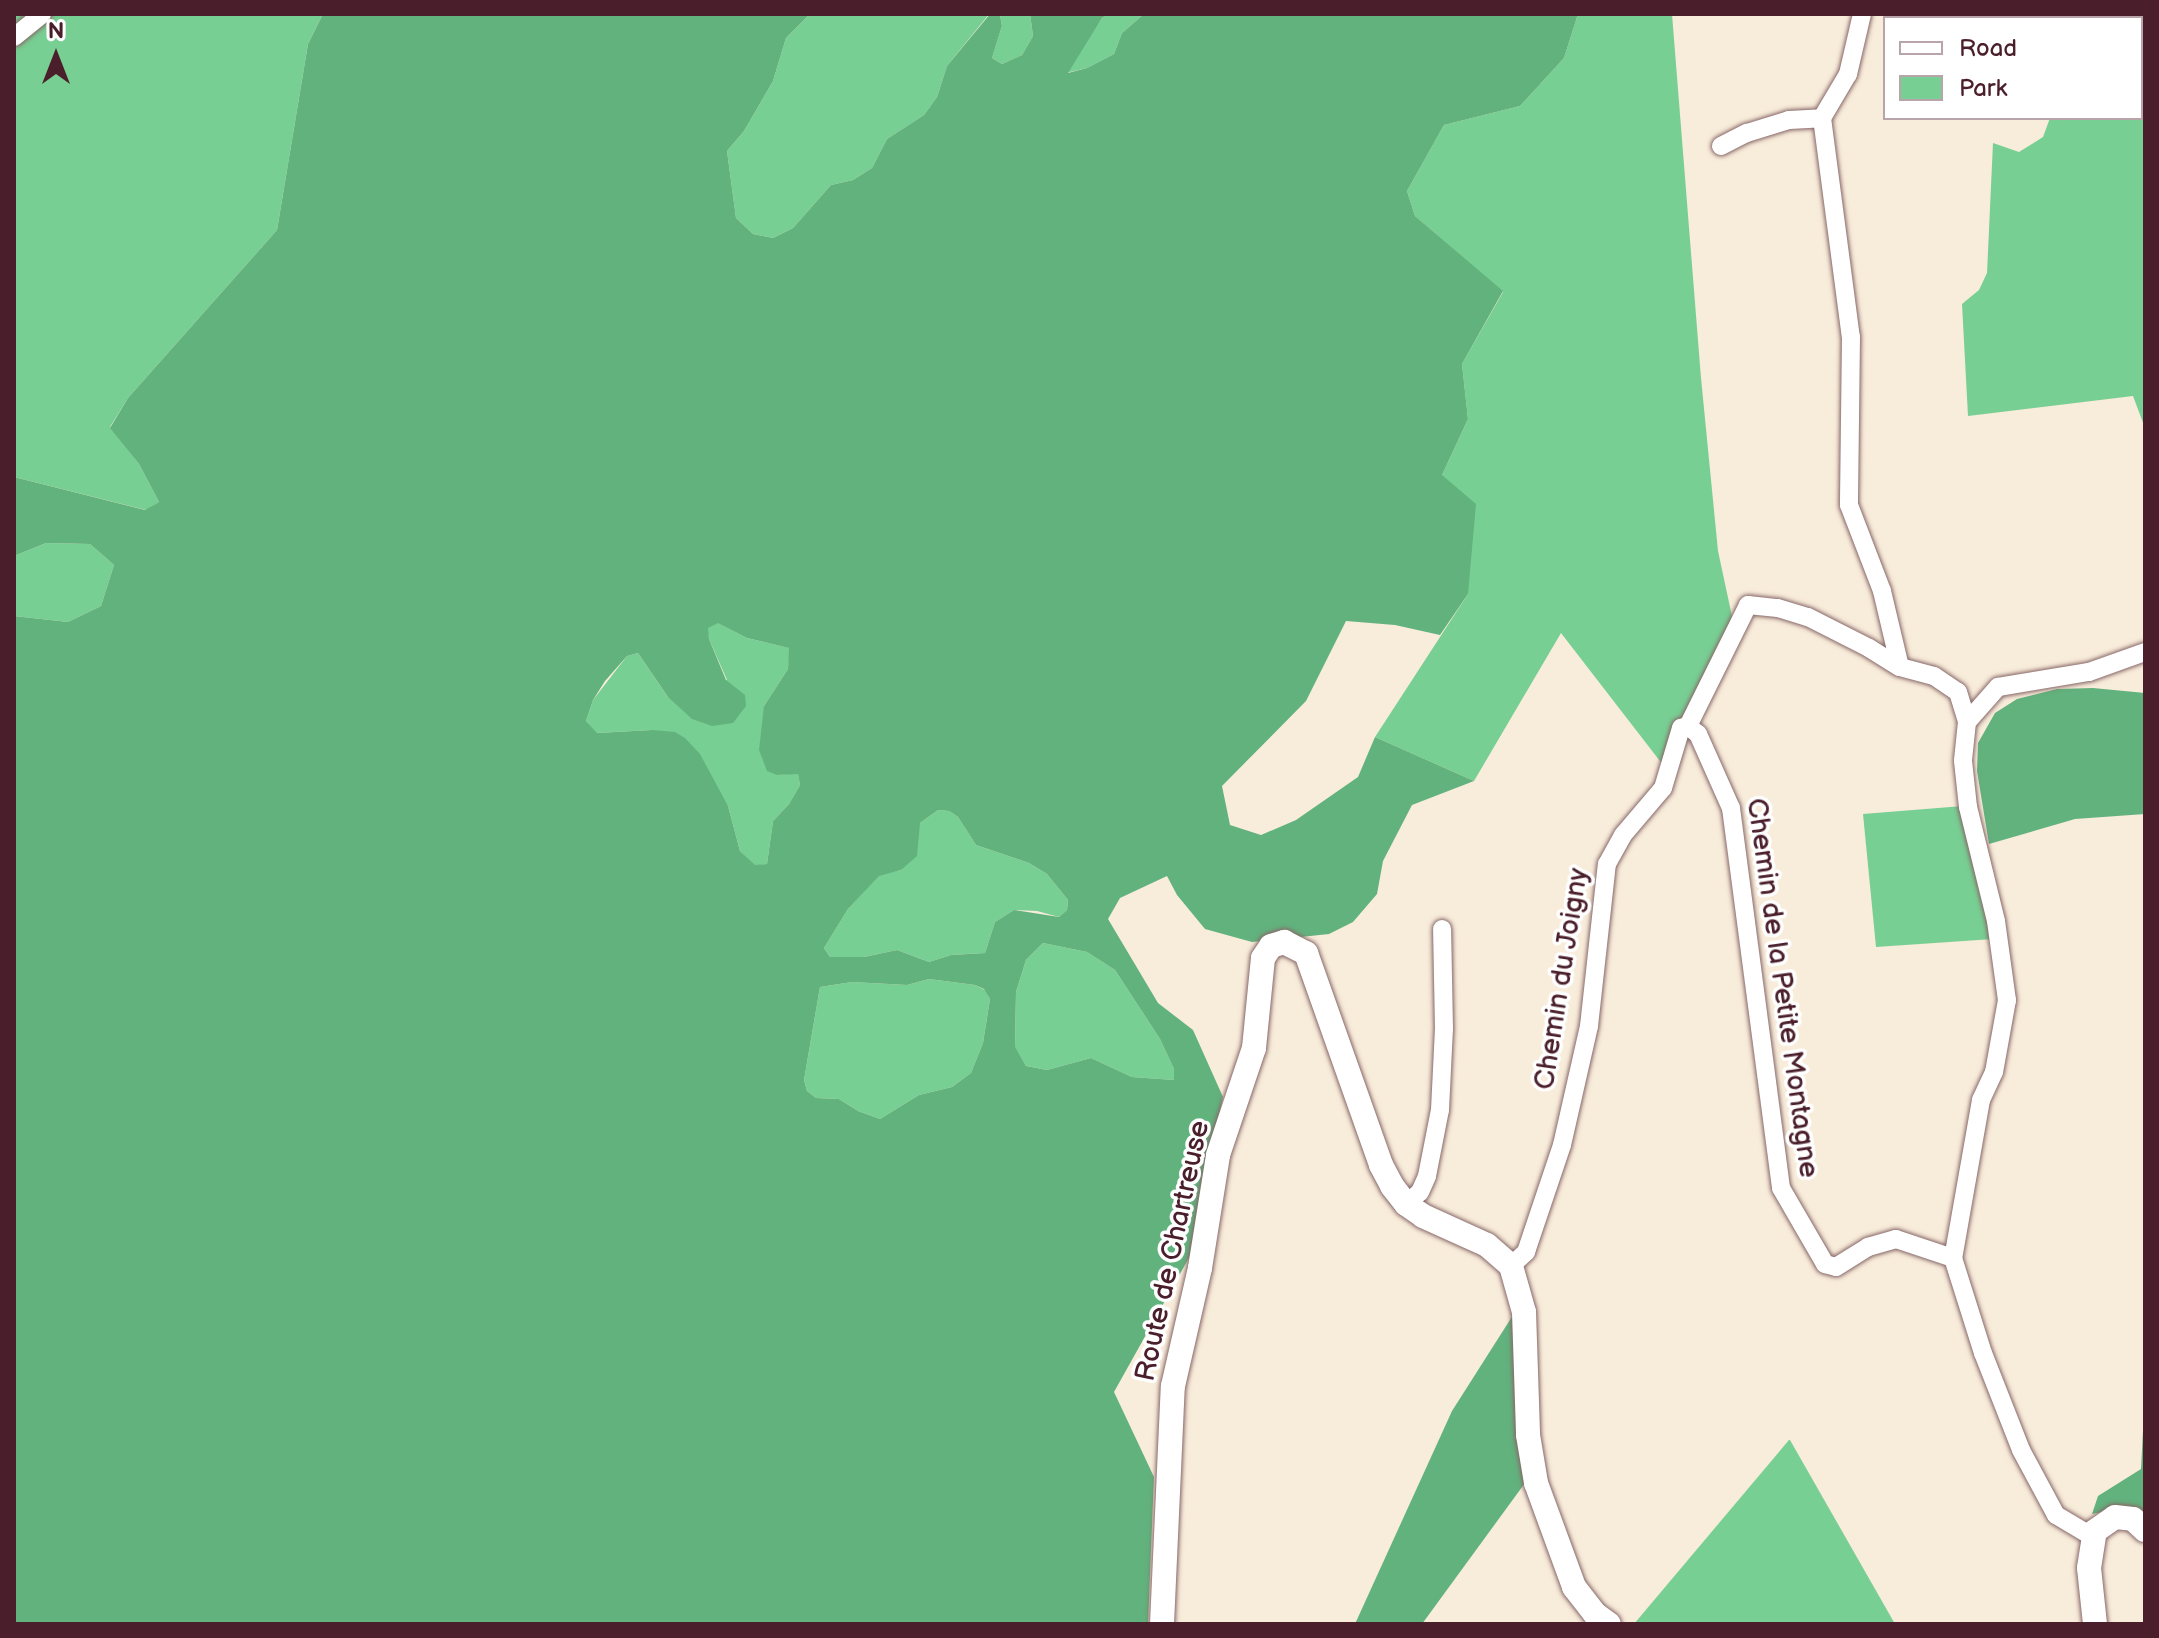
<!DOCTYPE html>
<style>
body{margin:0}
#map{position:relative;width:2159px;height:1638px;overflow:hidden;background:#f8ecda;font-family:"Balsamiq Sans",sans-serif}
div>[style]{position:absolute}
.green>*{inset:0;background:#78cf93}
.forest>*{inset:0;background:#62b27d}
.roads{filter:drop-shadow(0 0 2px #876768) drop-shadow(0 0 2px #876768)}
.street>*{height:18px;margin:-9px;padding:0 9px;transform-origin:9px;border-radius:9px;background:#fff}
.secondary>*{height:24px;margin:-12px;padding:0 12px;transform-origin:12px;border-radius:12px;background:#fff}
span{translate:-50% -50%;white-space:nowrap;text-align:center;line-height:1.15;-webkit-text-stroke:7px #fff;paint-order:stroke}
.street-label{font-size:28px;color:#4a1f2b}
.frame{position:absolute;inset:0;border:16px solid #4a1f2b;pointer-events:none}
.legend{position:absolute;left:1883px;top:16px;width:260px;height:104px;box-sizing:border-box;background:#fff;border:2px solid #b7a5aa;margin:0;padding:10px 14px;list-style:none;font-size:24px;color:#4a1f2b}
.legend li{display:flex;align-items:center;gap:16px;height:40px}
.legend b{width:40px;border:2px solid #b7a5aa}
.north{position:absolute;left:16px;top:16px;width:80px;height:80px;-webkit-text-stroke:6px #fff;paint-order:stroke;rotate:0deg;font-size:22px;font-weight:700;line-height:32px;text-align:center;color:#4a1f2b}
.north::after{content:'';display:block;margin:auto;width:28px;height:36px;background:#4a1f2b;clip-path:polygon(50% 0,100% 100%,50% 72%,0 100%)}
</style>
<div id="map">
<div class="green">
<i style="clip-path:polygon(14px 14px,323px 14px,308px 44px,277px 230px,128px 398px,110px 427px,139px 464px,159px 502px,146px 510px,14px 477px)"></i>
<i style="clip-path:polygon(810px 14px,1030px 14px,1033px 36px,1022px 55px,1002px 64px,992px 58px,1002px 26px,1000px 15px,989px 14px,947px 66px,937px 97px,924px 115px,887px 139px,872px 168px,853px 180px,831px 185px,793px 228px,773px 238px,753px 234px,736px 218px,727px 151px,744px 131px,773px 81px,786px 38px)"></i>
<i style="clip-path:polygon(1110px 14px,1144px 14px,1122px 33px,1114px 54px,1087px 68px,1066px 73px,1102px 18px)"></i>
<i style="clip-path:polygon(1578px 14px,1672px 14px,1701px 378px,1718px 551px,1733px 621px,1663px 765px,1561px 633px,1474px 781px,1375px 737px,1468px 594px,1442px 475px,1468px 419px,1462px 364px,1503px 292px,1415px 216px,1407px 191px,1444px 125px,1520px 106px,1564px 58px)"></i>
<i style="clip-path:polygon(2097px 14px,2145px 14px,2145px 428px,2133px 396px,1968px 416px,1962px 304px,1979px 290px,1987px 273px,1993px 143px,2019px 152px,2043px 137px,2050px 118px,2141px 118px,2141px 18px,2087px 18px)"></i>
<i style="clip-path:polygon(46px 543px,90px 544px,114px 565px,101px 606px,68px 622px,14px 616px,14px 556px)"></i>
<i style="clip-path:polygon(717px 622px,747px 638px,790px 648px,788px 669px,764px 706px,777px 775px,798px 773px,800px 785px,789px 804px,773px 821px,767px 864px,755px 866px,740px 851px,728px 806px,652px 730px,596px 733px,586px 721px,593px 700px,627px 656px,638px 653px,668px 697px,727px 680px,709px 639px,707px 628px)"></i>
<i style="clip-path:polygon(1963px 806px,1993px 939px,1876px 947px,1863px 814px)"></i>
<i style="clip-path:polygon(938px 810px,949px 811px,958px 817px,976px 845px,1029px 863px,1047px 874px,1068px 900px,1067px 910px,1059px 917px,1037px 911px,1014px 910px,995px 922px,985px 953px,951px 955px,929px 962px,897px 950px,864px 957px,830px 957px,824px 948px,848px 909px,879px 875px,901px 870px,920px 823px)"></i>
<i style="clip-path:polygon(1043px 943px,1087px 952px,1115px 970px,1160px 1039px,1174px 1069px,1174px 1080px,1132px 1077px,1091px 1058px,1047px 1070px,1026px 1066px,1015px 1048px,1016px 992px,1026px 960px)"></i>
<i style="clip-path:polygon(929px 979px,975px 985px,985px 990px,990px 999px,983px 1043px,971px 1073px,952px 1087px,919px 1095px,880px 1119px,858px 1111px,839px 1099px,816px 1098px,807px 1091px,804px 1080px,820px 987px,852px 982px,907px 985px)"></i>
<i style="clip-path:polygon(1790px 1440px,1895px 1624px,1634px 1624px,1789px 1440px)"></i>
</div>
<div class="forest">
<i style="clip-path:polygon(evenodd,323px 14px,810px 14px,786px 38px,773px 81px,744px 131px,727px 151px,736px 218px,753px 234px,773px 238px,793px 228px,831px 185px,853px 180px,872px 168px,887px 139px,924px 115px,937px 97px,947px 66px,990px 14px,1000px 15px,1002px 26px,992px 58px,1002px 64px,1022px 55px,1033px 36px,1030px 14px,1110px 14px,1102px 18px,1068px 73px,1087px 68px,1114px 54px,1122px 33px,1144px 14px,1578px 14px,1564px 58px,1520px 106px,1444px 125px,1407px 191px,1415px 216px,1503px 291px,1462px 364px,1468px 419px,1442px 475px,1476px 504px,1468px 594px,1440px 635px,1395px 625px,1346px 621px,1306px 701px,1222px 786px,1230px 825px,1261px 835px,1296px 820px,1358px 777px,1375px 737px,1474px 781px,1412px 805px,1383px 861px,1377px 894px,1353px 922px,1329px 934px,1252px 942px,1205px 929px,1177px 895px,1167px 876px,1120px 898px,1108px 919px,1158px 1003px,1193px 1030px,1223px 1097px,1190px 1256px,1114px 1392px,1154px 1477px,1148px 1624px,14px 1624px,14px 616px,68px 622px,101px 606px,114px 565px,90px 544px,46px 543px,14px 556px,14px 477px,145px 510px,159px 502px,139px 464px,110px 428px,128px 398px,277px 230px,308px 44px,323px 14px,718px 623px,747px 638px,789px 648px,788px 669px,764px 706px,759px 750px,767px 771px,777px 775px,798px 774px,800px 785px,789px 804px,773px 821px,767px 864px,755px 865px,740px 851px,728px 806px,700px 754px,685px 738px,675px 732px,652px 730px,597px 733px,586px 721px,593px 700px,605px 681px,627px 656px,638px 653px,668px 697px,692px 719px,712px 726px,733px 723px,746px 706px,745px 695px,726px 680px,709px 639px,708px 628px,718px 623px,323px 14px,938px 810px,949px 811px,958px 817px,976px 845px,1029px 863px,1047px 874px,1068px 900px,1067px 910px,1059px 917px,1014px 910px,995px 922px,985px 953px,951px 955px,929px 962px,897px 950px,864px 957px,830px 957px,824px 948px,848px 909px,879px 876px,901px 870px,917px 856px,920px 823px,938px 810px,323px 14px,1043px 943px,1087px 952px,1115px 970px,1160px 1039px,1174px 1069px,1174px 1080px,1132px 1077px,1091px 1058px,1047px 1070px,1026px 1066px,1015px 1047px,1016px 992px,1026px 960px,1043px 943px,323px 14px,929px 979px,975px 985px,984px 989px,990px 999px,983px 1043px,971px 1073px,952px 1087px,919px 1095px,880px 1119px,858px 1111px,839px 1099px,816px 1098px,807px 1091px,804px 1080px,820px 987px,852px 982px,907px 985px,929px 979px)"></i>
<i style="clip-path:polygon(2093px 688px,2145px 693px,2145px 814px,2075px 819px,1989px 844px,1977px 771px,1978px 743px,1995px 713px,2017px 699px,2057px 689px)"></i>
<i style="clip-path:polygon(1515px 1312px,1525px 1483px,1422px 1624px,1355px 1624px,1452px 1411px)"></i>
<i style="clip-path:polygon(2145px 1392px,2145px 1516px,2123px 1508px,2092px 1514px,2098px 1496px,2141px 1469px)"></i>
</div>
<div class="roads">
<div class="street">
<i style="left:1862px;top:14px;width:62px;rotate:103.1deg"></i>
<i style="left:1848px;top:74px;width:51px;rotate:120.6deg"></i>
<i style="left:1822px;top:118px;width:221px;rotate:82.5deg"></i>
<i style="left:1851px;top:337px;width:168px;rotate:90.7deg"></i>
<i style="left:1849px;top:505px;width:92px;rotate:69deg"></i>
<i style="left:1882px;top:591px;width:78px;rotate:76.7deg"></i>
<i style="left:14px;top:37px;width:36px;rotate:-39deg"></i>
<i style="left:1721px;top:146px;width:29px;rotate:-27deg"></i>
<i style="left:1747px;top:133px;width:44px;rotate:-17.2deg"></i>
<i style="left:1789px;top:120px;width:33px;rotate:-3deg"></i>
<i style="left:1967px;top:722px;width:47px;rotate:-48.5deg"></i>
<i style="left:1998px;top:687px;width:92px;rotate:-9.4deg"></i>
<i style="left:2089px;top:672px;width:59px;rotate:-19.7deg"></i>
<i style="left:1688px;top:726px;width:13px;rotate:39deg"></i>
<i style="left:1698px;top:734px;width:81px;rotate:66deg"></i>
<i style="left:1731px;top:808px;width:383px;rotate:82.5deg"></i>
<i style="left:1781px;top:1188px;width:88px;rotate:59.9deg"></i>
<i style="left:1825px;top:1264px;width:11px;rotate:15deg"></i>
<i style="left:1836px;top:1267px;width:38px;rotate:-32deg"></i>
<i style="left:1868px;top:1247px;width:29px;rotate:-16deg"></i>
<i style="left:1896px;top:1239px;width:60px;rotate:18.4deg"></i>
<i style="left:1406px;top:1204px;width:18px;rotate:-41deg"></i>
<i style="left:1420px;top:1192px;width:17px;rotate:-66deg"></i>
<i style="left:1427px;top:1176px;width:67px;rotate:-78.9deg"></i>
<i style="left:1440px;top:1110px;width:81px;rotate:-87.2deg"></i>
<i style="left:1444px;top:1029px;width:100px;rotate:-91.1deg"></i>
<i style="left:1511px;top:1266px;width:21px;rotate:-43deg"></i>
<i style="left:1526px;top:1252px;width:113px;rotate:-71.4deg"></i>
<i style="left:1562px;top:1145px;width:122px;rotate:-77.2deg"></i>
<i style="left:1589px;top:1026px;width:163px;rotate:-83.7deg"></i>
<i style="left:1607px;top:864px;width:33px;rotate:-61deg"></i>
<i style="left:1623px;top:835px;width:62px;rotate:-49.6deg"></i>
<i style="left:1663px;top:788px;width:63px;rotate:-73.3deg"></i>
<i style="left:1681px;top:728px;width:7px;rotate:-16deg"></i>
<i style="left:1688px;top:726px;width:135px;rotate:-63.6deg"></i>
<i style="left:1748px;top:605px;width:30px;rotate:6deg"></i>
<i style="left:1778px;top:608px;width:31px;rotate:17deg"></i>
<i style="left:1808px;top:617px;width:68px;rotate:26.9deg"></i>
<i style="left:1869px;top:648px;width:36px;rotate:32deg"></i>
<i style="left:1900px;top:667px;width:35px;rotate:15deg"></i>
<i style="left:1934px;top:676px;width:29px;rotate:34deg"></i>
<i style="left:1958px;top:692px;width:31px;rotate:73deg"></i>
<i style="left:1967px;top:722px;width:39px;rotate:96deg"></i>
<i style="left:1963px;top:761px;width:46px;rotate:83.8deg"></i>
<i style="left:1968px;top:807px;width:117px;rotate:76.2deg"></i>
<i style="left:1996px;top:921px;width:80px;rotate:82.1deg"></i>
<i style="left:2007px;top:1000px;width:73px;rotate:100.2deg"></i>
<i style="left:1994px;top:1072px;width:31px;rotate:115deg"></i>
<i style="left:1981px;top:1100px;width:160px;rotate:100deg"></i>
<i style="left:1953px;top:1258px;width:100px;rotate:72.5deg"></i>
<i style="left:1983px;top:1353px;width:104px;rotate:68.6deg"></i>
<i style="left:2021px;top:1450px;width:74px;rotate:61.7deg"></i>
<i style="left:2056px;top:1515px;width:43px;rotate:30.7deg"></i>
</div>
<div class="secondary">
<i style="left:1162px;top:1624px;width:238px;rotate:-87.4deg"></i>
<i style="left:1173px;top:1386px;width:121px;rotate:-77.1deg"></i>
<i style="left:1200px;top:1268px;width:114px;rotate:-80.9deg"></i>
<i style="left:1218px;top:1155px;width:113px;rotate:-71.4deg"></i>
<i style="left:1254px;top:1048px;width:90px;rotate:-84.3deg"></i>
<i style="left:1263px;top:958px;width:14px;rotate:-56deg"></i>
<i style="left:1271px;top:946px;width:14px;rotate:-17deg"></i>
<i style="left:1284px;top:942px;width:25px;rotate:27deg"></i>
<i style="left:1306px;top:953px;width:225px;rotate:70.5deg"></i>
<i style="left:1381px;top:1165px;width:24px;rotate:62deg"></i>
<i style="left:1392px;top:1186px;width:23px;rotate:52deg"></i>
<i style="left:1406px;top:1204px;width:21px;rotate:35deg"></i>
<i style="left:1423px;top:1216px;width:70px;rotate:24.4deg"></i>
<i style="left:1487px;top:1245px;width:32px;rotate:41deg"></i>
<i style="left:1511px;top:1266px;width:48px;rotate:74.2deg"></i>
<i style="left:1524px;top:1312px;width:123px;rotate:88.1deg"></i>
<i style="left:1528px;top:1435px;width:49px;rotate:80.5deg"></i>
<i style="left:1536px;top:1483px;width:111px;rotate:69.9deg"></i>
<i style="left:1574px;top:1587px;width:34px;rotate:52deg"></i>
<i style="left:1595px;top:1614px;width:17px;rotate:36deg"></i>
<i style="left:2095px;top:1624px;width:56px;rotate:-96.1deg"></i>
<i style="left:2089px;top:1568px;width:37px;rotate:-81deg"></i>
<i style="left:2095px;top:1531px;width:24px;rotate:-35deg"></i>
<i style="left:2115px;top:1517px;width:18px;rotate:6deg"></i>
<i style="left:2133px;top:1519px;width:16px;rotate:43deg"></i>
</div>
</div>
<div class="street-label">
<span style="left:1562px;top:979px;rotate:-81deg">Chemin du Joigny</span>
<span style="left:1782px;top:988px;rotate:82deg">Chemin de la Petite Montagne</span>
<span style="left:1173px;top:1251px;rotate:-78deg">Route de Chartreuse</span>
</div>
<div class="frame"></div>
<ul class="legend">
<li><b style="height:10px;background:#fff"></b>Road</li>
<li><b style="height:22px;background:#78cf93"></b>Park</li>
</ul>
<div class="north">N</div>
</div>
